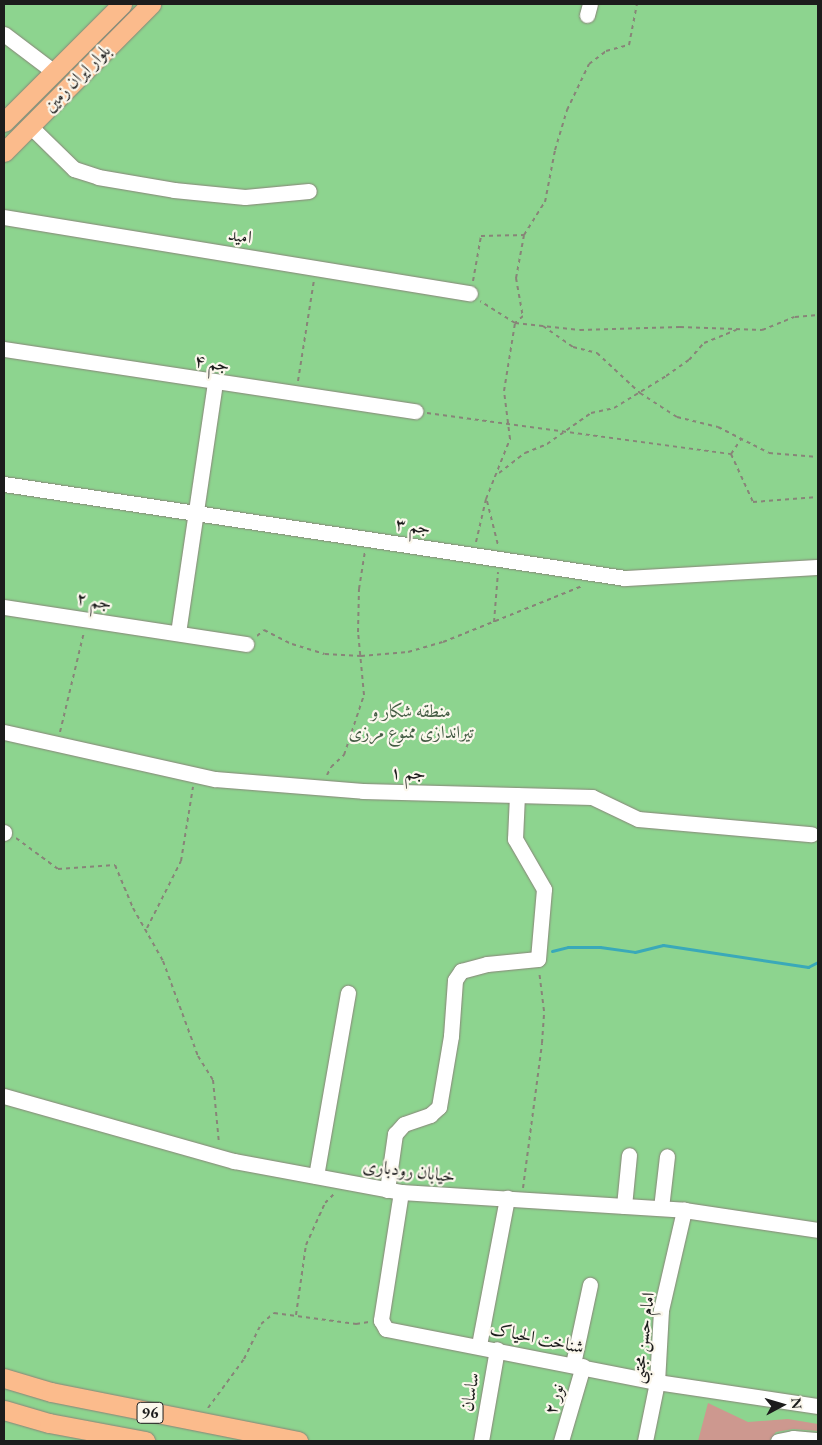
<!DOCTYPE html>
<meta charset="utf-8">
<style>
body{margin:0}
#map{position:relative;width:822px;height:1445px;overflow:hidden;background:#f4ebd5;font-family:"EB Garamond",Amiri,serif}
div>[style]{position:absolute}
.green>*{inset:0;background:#8dd48f;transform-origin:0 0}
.stream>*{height:3px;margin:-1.5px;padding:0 1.5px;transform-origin:1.5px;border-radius:1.5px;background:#3aa9b9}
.building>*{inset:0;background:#cd988f}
.path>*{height:2px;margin-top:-1px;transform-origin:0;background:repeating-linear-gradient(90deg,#888478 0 4px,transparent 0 8px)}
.roads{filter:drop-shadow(0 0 1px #888478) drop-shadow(0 0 1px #888478)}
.minor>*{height:15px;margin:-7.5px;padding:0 7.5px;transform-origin:7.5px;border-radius:7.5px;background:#fff}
.major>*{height:19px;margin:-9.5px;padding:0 9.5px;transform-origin:9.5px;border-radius:9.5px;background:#fbbb8c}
span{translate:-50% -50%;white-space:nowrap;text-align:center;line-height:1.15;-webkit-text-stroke:4.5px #fbf7ec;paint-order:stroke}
.shield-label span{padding:1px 4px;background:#fbf7ec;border:1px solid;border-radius:4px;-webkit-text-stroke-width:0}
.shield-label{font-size:16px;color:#1c1c1c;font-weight:700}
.street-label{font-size:18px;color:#1c1c1c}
.park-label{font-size:18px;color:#445c44}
.frame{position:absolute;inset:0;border:5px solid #1c1c1c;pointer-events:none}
.north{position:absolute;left:757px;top:1380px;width:50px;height:50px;-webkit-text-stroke:4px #fbf7ec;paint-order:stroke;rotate:84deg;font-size:14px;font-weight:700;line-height:20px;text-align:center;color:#1c1c1c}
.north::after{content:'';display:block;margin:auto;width:18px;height:22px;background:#1c1c1c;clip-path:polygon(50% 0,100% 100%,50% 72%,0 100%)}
</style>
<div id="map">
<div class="green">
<i style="left:4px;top:4px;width:814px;height:1437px"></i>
</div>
<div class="stream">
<i style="left:552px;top:951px;width:16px;rotate:-14deg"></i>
<i style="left:568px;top:947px;width:32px"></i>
<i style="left:600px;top:947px;width:35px;rotate:8deg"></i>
<i style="left:635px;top:952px;width:29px;rotate:-14deg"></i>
<i style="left:663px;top:945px;width:147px;rotate:8.6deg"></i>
<i style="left:808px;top:967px;width:11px;rotate:-27deg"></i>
</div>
<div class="building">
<i style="clip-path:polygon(708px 1403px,748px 1422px,788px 1419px,818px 1424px,818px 1431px,793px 1429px,776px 1432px,769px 1441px,698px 1441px)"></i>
</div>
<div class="path">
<i style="left:524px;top:235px;width:44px;rotate:100.5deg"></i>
<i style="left:516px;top:278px;width:39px;rotate:80deg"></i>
<i style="left:523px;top:316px;width:11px;rotate:139deg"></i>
<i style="left:515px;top:323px;width:65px;rotate:6.1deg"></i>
<i style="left:580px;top:330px;width:100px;rotate:-1.7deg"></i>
<i style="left:680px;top:327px;width:82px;rotate:2.1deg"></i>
<i style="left:762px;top:330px;width:35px;rotate:-22deg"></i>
<i style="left:795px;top:317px;width:23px;rotate:-5deg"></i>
<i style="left:473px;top:281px;width:46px;rotate:-79.9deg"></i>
<i style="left:481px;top:236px;width:43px;rotate:-1.3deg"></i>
<i style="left:524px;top:235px;width:39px;rotate:-58deg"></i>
<i style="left:545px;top:202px;width:53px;rotate:-79.1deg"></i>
<i style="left:555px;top:150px;width:42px;rotate:-73.3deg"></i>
<i style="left:567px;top:110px;width:51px;rotate:-64.4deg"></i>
<i style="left:589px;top:64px;width:21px;rotate:-37deg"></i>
<i style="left:606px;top:51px;width:24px;rotate:-15deg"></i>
<i style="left:629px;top:45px;width:42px;rotate:-79deg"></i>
<i style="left:543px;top:326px;width:37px;rotate:35deg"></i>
<i style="left:573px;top:347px;width:25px;rotate:14deg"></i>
<i style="left:597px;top:353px;width:59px;rotate:42.9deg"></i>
<i style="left:640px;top:393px;width:44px;rotate:33deg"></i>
<i style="left:677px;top:417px;width:42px;rotate:13.7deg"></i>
<i style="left:718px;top:427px;width:57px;rotate:27deg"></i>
<i style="left:769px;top:453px;width:49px;rotate:4.7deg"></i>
<i style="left:298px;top:381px;width:102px;rotate:-81deg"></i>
<i style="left:427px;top:413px;width:307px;rotate:7.7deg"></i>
<i style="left:731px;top:454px;width:53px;rotate:65.4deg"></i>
<i style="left:753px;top:502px;width:65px;rotate:-4.4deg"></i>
<i style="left:731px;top:454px;width:18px;rotate:-56deg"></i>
<i style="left:499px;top:473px;width:33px;rotate:-38deg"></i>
<i style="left:525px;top:453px;width:24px;rotate:-22deg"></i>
<i style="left:547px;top:444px;width:54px;rotate:-35.2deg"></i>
<i style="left:591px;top:413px;width:24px;rotate:-12deg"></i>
<i style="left:614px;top:408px;width:61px;rotate:-31.6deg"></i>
<i style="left:666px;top:376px;width:28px;rotate:-35deg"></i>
<i style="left:689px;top:360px;width:23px;rotate:-49deg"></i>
<i style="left:704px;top:343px;width:35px;rotate:-22deg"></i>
<i style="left:487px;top:501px;width:45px;rotate:76deg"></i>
<i style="left:476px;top:542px;width:44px;rotate:-76.9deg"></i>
<i style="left:486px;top:499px;width:65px;rotate:-68.2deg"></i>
<i style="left:510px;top:439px;width:48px;rotate:-97.1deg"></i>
<i style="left:504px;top:391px;width:69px;rotate:-80.8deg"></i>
<i style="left:515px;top:323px;width:41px;rotate:-147.8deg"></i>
<i style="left:494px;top:622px;width:50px;rotate:-85.4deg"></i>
<i style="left:257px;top:636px;width:9px;rotate:-41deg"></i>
<i style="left:264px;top:630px;width:31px;rotate:27deg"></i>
<i style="left:292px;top:644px;width:34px;rotate:17deg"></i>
<i style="left:325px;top:654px;width:36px;rotate:3deg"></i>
<i style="left:361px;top:656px;width:47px;rotate:-4.9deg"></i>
<i style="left:408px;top:652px;width:36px;rotate:-16deg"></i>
<i style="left:443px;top:642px;width:150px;rotate:-21.9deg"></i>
<i style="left:60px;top:732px;width:103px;rotate:-76.5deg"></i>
<i style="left:327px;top:775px;width:9px;rotate:-63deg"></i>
<i style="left:331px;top:767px;width:18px;rotate:-43deg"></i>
<i style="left:344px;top:755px;width:63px;rotate:-71.6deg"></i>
<i style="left:364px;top:695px;width:63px;rotate:-95.4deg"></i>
<i style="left:358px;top:632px;width:43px;rotate:-88.7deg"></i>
<i style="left:359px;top:589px;width:38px;rotate:-81deg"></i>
<i style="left:16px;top:838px;width:52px;rotate:36.4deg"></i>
<i style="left:58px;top:869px;width:57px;rotate:-4deg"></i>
<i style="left:115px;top:865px;width:47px;rotate:67.3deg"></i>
<i style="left:133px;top:908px;width:61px;rotate:60.5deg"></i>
<i style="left:163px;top:961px;width:101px;rotate:69.8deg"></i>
<i style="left:198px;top:1056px;width:28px;rotate:58deg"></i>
<i style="left:213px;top:1080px;width:63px;rotate:84.6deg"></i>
<i style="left:147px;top:928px;width:75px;rotate:-63.1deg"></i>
<i style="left:181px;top:861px;width:75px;rotate:-80.8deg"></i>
<i style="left:523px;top:1188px;width:146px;rotate:-82.5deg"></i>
<i style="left:542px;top:1043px;width:32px;rotate:-86deg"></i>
<i style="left:544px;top:1011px;width:39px;rotate:-97deg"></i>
<i style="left:296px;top:1315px;width:71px;rotate:-81.9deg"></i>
<i style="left:306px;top:1245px;width:46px;rotate:-65.7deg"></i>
<i style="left:325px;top:1203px;width:13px;rotate:-45deg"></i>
<i style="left:208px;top:1408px;width:61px;rotate:-53.7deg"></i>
<i style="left:244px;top:1359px;width:39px;rotate:-64deg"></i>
<i style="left:261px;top:1324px;width:17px;rotate:-40deg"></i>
<i style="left:274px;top:1313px;width:83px;rotate:7.6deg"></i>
<i style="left:356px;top:1324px;width:13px;rotate:-9deg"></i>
</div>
<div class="roads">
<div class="minor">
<i style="left:587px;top:15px;width:11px;rotate:-75deg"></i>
<i style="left:4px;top:34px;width:63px;rotate:37.2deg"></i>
<i style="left:30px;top:126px;width:62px;rotate:44.3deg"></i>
<i style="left:74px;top:169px;width:25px;rotate:18deg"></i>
<i style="left:98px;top:177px;width:77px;rotate:9.7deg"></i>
<i style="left:174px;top:190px;width:71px;rotate:5.6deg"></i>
<i style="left:245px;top:197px;width:64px;rotate:-5.4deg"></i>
<i style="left:4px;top:217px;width:472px;rotate:9.3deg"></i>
<i style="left:4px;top:349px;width:416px;rotate:8.6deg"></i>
<i style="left:4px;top:484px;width:628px;rotate:8.61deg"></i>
<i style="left:625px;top:578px;width:193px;rotate:-3.3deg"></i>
<i style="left:4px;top:607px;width:245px;rotate:8.7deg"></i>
<i style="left:178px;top:633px;width:253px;rotate:-81.6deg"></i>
<i style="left:4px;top:732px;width:216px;rotate:12.6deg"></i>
<i style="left:215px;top:779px;width:148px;rotate:4.6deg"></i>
<i style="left:363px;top:791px;width:229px;rotate:1.5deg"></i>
<i style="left:592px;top:797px;width:51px;rotate:25.6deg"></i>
<i style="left:638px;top:819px;width:174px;rotate:5deg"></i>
<i style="left:4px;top:833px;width:1px;rotate:-90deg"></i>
<i style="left:4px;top:1096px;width:239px;rotate:15.8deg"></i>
<i style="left:234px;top:1161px;width:170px;rotate:10.5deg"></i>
<i style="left:401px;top:1192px;width:284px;rotate:3.6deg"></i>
<i style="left:684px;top:1210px;width:135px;rotate:8.5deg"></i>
<i style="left:316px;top:1176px;width:186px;rotate:-80.1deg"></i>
<i style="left:387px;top:1190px;width:57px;rotate:-81.9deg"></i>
<i style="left:395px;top:1134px;width:13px;rotate:-48deg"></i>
<i style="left:404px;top:1124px;width:28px;rotate:-19deg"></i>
<i style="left:430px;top:1115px;width:12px;rotate:-42deg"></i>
<i style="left:439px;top:1107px;width:72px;rotate:-80.4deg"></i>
<i style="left:451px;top:1036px;width:56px;rotate:-85.9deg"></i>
<i style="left:455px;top:980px;width:11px;rotate:-56deg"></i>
<i style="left:461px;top:971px;width:27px;rotate:-15deg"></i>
<i style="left:487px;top:964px;width:51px;rotate:-5.6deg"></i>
<i style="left:538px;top:959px;width:70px;rotate:-85.1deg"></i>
<i style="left:544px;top:889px;width:58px;rotate:-120.1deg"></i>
<i style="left:515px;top:839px;width:44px;rotate:-87.4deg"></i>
<i style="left:401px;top:1192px;width:130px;rotate:98.9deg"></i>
<i style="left:381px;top:1320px;width:10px;rotate:61deg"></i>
<i style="left:386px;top:1329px;width:276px;rotate:11.1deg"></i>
<i style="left:657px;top:1382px;width:163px;rotate:8.5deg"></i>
<i style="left:624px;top:1206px;width:51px;rotate:-84.4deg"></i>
<i style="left:661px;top:1208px;width:52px;rotate:-83.4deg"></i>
<i style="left:479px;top:1345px;width:150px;rotate:-79.2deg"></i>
<i style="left:573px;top:1364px;width:81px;rotate:-77.9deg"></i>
<i style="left:481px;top:1441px;width:93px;rotate:-80.1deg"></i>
<i style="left:561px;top:1441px;width:78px;rotate:-73.7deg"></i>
<i style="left:645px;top:1441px;width:60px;rotate:-78.5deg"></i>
<i style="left:657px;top:1382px;width:72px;rotate:-86.8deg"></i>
<i style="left:661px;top:1310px;width:103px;rotate:-77deg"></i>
<i style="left:778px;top:1441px;width:15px;rotate:-11deg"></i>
<i style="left:793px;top:1438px;width:25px;rotate:5deg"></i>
</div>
<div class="major">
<i style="left:4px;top:122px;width:167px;rotate:-45deg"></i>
<i style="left:4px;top:152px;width:209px;rotate:-45.2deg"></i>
<i style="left:4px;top:1378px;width:49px;rotate:16.6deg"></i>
<i style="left:51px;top:1392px;width:252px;rotate:11.2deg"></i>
<i style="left:4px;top:1410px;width:47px;rotate:16.1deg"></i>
<i style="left:49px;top:1423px;width:98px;rotate:10.6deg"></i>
</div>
</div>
<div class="shield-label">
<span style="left:150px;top:1413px">96</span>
</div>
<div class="street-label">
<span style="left:77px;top:78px;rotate:-45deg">بلوار ایران زمین</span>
<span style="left:240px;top:236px;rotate:9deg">امید</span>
<span style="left:212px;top:363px;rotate:9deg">جم ۴</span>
<span style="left:413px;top:526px;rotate:8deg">جم ۳</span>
<span style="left:94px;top:601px;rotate:9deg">جم ۲</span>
<span style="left:408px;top:773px;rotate:2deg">جم ۱</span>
<span style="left:409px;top:1171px;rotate:7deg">خیابان رودباری</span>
<span style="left:537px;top:1338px;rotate:12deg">شناخت الحیاک</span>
<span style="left:643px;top:1338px;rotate:-83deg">امام حسن مجتبی</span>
<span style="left:470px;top:1392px;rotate:-80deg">ساسان</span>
<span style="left:554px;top:1399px;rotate:-74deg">نور ٢</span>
</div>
<div class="park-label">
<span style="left:411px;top:722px">منطقه شکار و<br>تیراندازی ممنوع مرزی</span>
</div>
<div class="frame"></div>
<div class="north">N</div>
</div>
